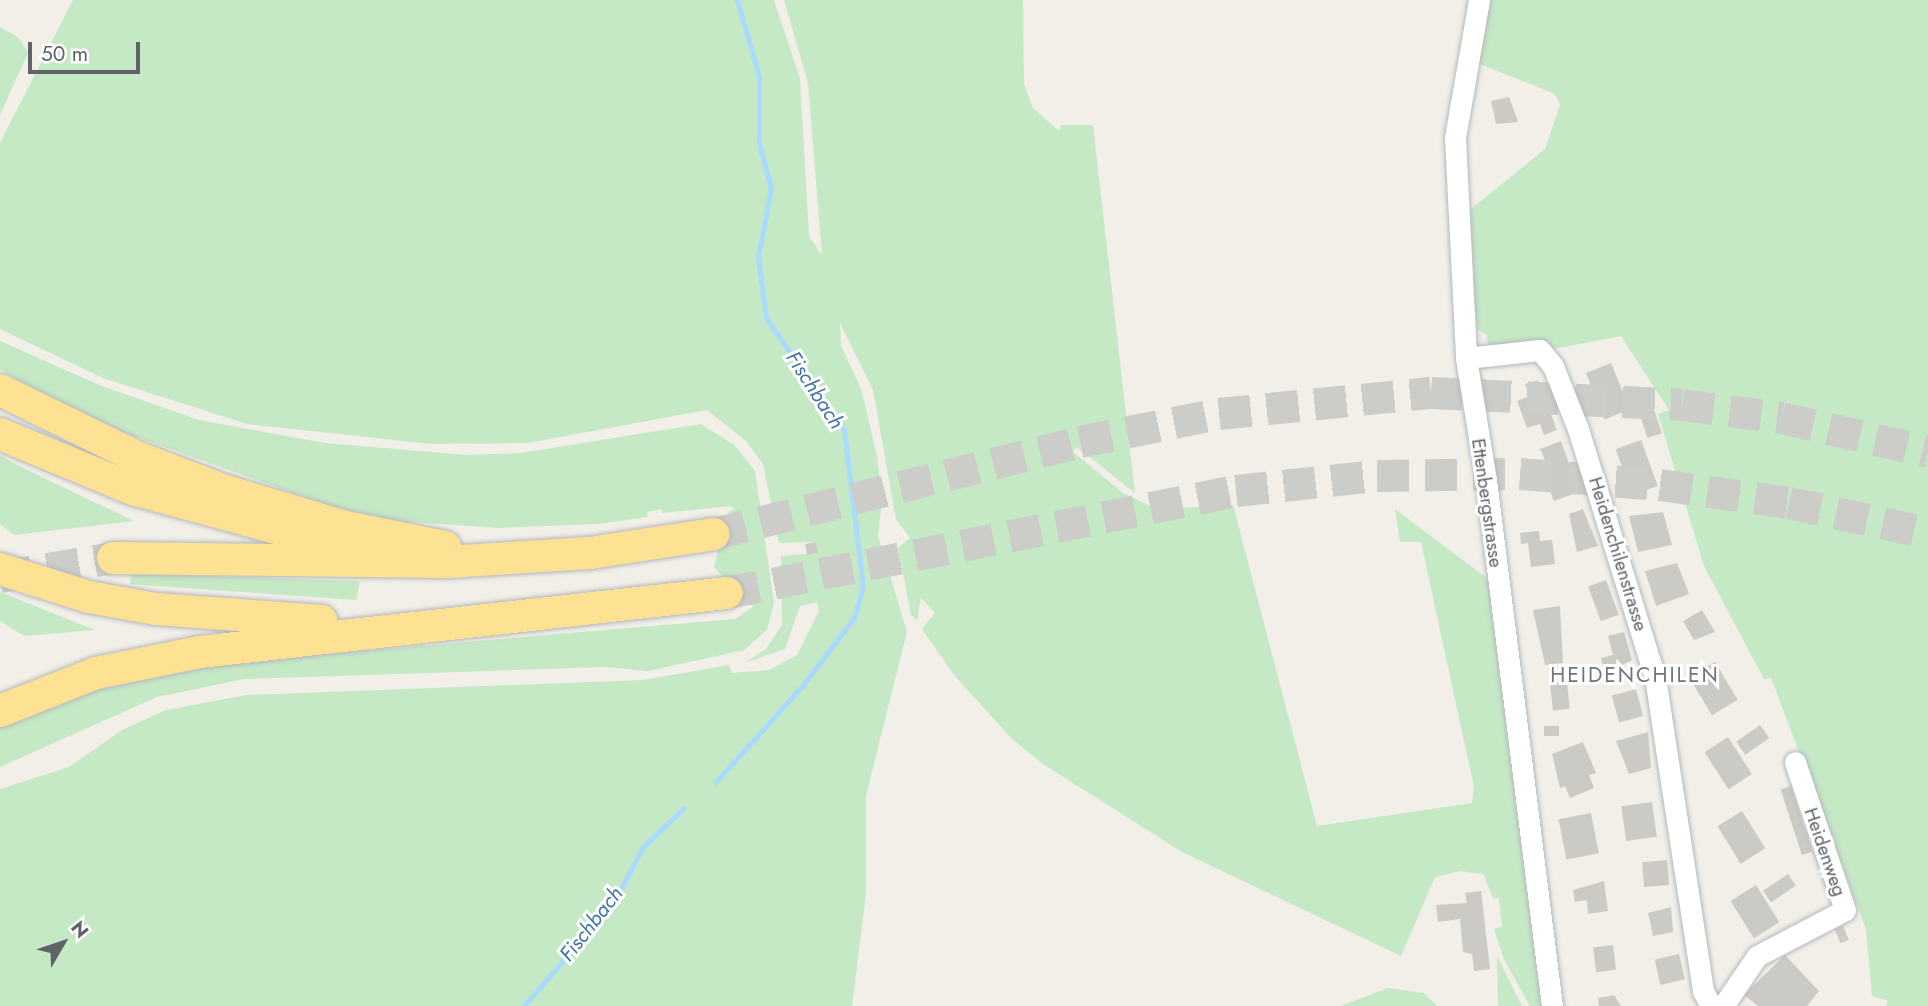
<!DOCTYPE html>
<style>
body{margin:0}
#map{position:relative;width:1928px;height:1006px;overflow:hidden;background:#f1efe8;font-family:Jost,sans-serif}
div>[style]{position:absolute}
.green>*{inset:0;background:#c5e8c5}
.stream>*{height:4.5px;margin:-2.25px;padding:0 2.25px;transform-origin:2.25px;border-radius:2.25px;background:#aadaff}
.building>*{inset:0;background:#cccac5;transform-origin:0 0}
.highway-tunnel>*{height:32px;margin-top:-16px;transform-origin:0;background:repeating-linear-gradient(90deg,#ccccc8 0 32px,transparent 0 48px)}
.roads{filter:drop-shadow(0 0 2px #b5b8bc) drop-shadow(0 0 2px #b5b8bc)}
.minor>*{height:21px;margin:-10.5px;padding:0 10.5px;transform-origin:10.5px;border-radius:10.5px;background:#fff}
.highway>*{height:32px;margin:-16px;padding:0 16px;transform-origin:16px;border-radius:16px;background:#fde293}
span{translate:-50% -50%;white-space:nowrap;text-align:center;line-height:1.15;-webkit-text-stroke:6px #fff;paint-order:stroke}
.street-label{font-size:19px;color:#5f6368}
.water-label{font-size:21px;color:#4174aa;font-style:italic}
.neighbourhood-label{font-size:21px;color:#70757a;letter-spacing:2px}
.north{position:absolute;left:28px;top:908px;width:70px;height:70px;-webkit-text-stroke:5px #fff;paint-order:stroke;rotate:51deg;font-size:19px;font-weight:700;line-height:28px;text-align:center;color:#5f6368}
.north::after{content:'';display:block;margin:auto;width:24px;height:32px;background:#5f6368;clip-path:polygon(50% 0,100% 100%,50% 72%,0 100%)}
.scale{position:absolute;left:28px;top:42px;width:112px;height:32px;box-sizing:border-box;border:4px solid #5f6368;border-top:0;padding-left:9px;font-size:21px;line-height:24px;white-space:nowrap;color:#5f6368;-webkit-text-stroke:5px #fff;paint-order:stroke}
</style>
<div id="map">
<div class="green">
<i style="clip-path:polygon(73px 0,774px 0,800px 79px,809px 236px,822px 255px,808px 83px,784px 0,1023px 0,1024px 84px,1033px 108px,1059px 131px,1061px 125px,1093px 125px,1135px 493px,1077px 447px,1073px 452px,1123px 493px,1157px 509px,1233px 505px,1317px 826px,1472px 803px,1474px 787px,1421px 542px,1400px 542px,1395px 509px,1488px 579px,1542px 1006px,1530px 1006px,1504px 959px,1494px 929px,1502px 927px,1499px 898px,1493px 898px,1483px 874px,1460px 871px,1435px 877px,1401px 956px,1182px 852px,1043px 764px,1010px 737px,954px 675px,922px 629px,935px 613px,921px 598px,917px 620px,911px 615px,898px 548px,910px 538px,896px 519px,873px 390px,840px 323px,841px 345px,861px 389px,877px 456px,882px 499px,878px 536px,907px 632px,866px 795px,866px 893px,852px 1006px,0 1006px,0 789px,69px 767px,122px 730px,166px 710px,247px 695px,644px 680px,729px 665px,732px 673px,769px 670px,797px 655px,819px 611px,817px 602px,800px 606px,785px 649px,745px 663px,766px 649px,782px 625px,781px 556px,817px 553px,815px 542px,779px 543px,763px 464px,746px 441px,707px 410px,527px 443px,431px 444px,247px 424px,103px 378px,0 329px,0 143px)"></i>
<i style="clip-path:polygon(1490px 0,1928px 0,1928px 1006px,1886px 1006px,1888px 1001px,1872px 996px,1866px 929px,1771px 678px,1764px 679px,1704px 566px,1658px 414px,1669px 410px,1621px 336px,1553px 349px,1533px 342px,1488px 346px,1487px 335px,1477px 329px,1466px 213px,1545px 149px,1560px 105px,1555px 94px,1475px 62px)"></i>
<i style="clip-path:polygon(0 27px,19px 38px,28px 53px,0 115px)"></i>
<i style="clip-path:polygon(0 341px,99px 385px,199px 420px,325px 443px,466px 455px,521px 453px,701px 424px,734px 445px,755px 471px,774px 603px,767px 630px,744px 650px,648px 671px,604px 667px,245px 679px,157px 697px,0 767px,0 728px,98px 688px,154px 674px,278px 658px,735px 619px,753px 607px,714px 567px,729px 511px,735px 509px,730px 506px,662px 513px,661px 509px,647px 512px,647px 517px,599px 524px,498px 528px,397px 521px,330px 506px,112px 428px,36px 390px,0 369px)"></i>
<i style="clip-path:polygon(0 455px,19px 466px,134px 521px,14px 535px,0 524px)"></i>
<i style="clip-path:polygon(132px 574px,360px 581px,356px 600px,130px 584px)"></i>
<i style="clip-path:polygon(0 592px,95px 630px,24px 636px,0 621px)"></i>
<i style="clip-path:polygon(1497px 956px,1522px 1006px,1498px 1006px)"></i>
<i style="clip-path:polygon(1388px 988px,1424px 993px,1437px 1006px,1341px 1006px)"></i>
</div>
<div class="stream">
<i style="left:716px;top:782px;width:129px;rotate:-48.1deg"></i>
<i style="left:802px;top:686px;width:86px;rotate:-52.6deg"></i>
<i style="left:854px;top:618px;width:32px;rotate:-74deg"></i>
<i style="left:863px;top:587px;width:158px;rotate:-96.9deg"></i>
<i style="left:844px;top:430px;width:136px;rotate:-124.9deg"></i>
<i style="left:766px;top:318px;width:61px;rotate:-97.6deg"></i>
<i style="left:758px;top:258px;width:71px;rotate:-79.5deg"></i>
<i style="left:771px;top:188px;width:46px;rotate:-105.3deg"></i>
<i style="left:759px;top:144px;width:67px;rotate:-90deg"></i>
<i style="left:759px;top:77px;width:80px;rotate:-105.9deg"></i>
<i style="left:524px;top:1006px;width:141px;rotate:-49.3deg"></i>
<i style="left:616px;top:899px;width:57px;rotate:-63deg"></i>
<i style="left:642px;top:848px;width:57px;rotate:-43.6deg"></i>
</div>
<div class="building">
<i style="clip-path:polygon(1509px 97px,1518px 122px,1496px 124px,1491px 101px)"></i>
<i style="left:1611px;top:363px;width:50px;height:27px;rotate:68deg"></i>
<i style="clip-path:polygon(1538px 380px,1557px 430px,1544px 435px,1540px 424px,1527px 428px,1517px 401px,1530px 396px,1525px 384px)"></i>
<i style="left:1651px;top:400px;width:35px;height:15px;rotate:72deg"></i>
<i style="left:1641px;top:440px;width:49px;height:27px;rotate:70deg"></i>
<i style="clip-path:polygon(1561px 441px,1579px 492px,1554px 501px,1539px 462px,1545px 460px,1540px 449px)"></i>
<i style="clip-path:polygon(1583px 509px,1598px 546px,1577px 552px,1569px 514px)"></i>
<i style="clip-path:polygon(1663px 512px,1672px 545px,1638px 552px,1629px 516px)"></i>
<i style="clip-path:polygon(1539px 531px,1540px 541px,1552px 540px,1555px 564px,1531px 567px,1528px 543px,1521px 544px,1520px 533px)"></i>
<i style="left:816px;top:542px;width:11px;height:11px;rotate:80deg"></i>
<i style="clip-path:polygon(1677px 563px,1689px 594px,1656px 606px,1645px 571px)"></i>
<i style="left:1606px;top:580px;width:37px;height:19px;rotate:70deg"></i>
<i style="clip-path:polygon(1560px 606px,1563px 663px,1545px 665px,1533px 610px)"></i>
<i style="clip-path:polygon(1702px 610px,1715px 632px,1694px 640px,1683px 621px)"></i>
<i style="clip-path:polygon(1624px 632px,1632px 660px,1605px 674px,1601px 658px,1613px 655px,1608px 636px)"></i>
<i style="left:1715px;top:662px;width:44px;height:30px;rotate:59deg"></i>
<i style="left:1567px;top:682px;width:27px;height:17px;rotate:84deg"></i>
<i style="left:1636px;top:689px;width:28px;height:25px;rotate:75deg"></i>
<i style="left:1760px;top:725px;width:16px;height:29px;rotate:55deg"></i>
<i style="left:1559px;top:726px;width:10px;height:15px;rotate:90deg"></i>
<i style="clip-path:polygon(1648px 732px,1651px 768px,1629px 774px,1616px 741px)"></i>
<i style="left:1728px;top:737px;width:44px;height:28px;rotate:57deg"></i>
<i style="clip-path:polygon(1583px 742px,1596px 773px,1589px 775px,1594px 788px,1570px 798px,1565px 786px,1560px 788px,1552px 754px)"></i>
<i style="left:1791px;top:786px;width:69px;height:11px;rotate:72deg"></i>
<i style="left:1652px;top:802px;width:35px;height:31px;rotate:82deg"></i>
<i style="left:1742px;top:811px;width:44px;height:29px;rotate:58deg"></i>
<i style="left:1591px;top:813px;width:41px;height:33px;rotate:79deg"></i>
<i style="left:1667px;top:860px;width:25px;height:25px;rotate:85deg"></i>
<i style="left:1788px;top:874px;width:14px;height:30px;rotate:56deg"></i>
<i style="clip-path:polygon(1604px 881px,1608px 911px,1588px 914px,1587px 900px,1575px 902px,1573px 890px)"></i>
<i style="left:1756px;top:885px;width:44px;height:30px;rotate:58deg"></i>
<i style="clip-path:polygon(1481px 891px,1490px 969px,1474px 971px,1472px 954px,1463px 952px,1460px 919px,1438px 922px,1436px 905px,1467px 903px,1465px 893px)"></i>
<i style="clip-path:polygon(1671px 907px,1673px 932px,1653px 936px,1648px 913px)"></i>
<i style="left:1843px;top:926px;width:15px;height:9px;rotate:67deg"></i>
<i style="left:1613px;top:945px;width:25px;height:20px;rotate:83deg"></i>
<i style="left:1679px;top:954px;width:26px;height:25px;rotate:77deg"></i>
<i style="clip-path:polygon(1785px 955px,1819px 991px,1807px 1006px,1758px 1006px,1744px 995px)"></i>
<i style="clip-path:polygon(1614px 995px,1621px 1006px,1599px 1006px,1598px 998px)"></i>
</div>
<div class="highway-tunnel">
<i style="left:714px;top:534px;width:377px;rotate:-14.1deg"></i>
<i style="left:1080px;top:442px;width:142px;rotate:-11.4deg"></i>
<i style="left:1219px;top:414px;width:213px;rotate:-5.7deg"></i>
<i style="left:1431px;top:393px;width:251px;rotate:2.7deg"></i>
<i style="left:1682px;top:405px;width:101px;rotate:7.4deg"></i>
<i style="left:1782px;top:418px;width:150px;rotate:13.1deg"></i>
<i style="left:0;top:577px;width:115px;rotate:-9.5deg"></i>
<i style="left:727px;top:593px;width:519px;rotate:-11.33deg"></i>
<i style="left:1236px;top:491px;width:142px;rotate:-6.1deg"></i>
<i style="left:1377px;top:476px;width:143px;rotate:-0.8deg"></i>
<i style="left:1520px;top:474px;width:140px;rotate:4.5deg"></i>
<i style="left:1660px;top:485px;width:130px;rotate:7.9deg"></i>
<i style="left:1789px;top:503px;width:142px;rotate:12.2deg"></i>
</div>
<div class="roads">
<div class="minor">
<i style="left:1479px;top:0;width:140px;rotate:99.9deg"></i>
<i style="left:1455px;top:138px;width:220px;rotate:87.1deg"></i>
<i style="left:1466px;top:358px;width:124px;rotate:80.7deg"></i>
<i style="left:1486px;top:480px;width:530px;rotate:82.85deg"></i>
<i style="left:1466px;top:358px;width:74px;rotate:-6.2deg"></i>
<i style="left:1540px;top:350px;width:21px;rotate:51deg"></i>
<i style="left:1553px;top:366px;width:68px;rotate:68.4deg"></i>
<i style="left:1578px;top:429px;width:260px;rotate:72.8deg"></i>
<i style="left:1655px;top:677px;width:318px;rotate:81.3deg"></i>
<i style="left:1703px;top:991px;width:17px;rotate:62deg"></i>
<i style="left:1723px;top:1006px;width:60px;rotate:-55.8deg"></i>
<i style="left:1757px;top:956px;width:99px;rotate:-27.6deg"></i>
<i style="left:1845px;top:910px;width:156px;rotate:-108.7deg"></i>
</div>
<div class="highway">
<i style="left:0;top:390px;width:155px;rotate:26.1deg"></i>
<i style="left:139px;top:458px;width:90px;rotate:20.9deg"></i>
<i style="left:223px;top:490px;width:127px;rotate:16.9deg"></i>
<i style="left:345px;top:527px;width:102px;rotate:11.3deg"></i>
<i style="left:0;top:434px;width:144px;rotate:22.5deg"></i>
<i style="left:133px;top:489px;width:222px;rotate:15.2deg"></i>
<i style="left:113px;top:558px;width:334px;rotate:0.7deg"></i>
<i style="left:447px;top:562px;width:143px;rotate:-3.6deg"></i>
<i style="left:590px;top:553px;width:125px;rotate:-8.7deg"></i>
<i style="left:0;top:569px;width:93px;rotate:17.5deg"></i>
<i style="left:89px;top:597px;width:68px;rotate:10.2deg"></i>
<i style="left:156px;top:609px;width:166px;rotate:4.1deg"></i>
<i style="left:0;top:711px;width:103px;rotate:-21.6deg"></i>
<i style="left:96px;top:673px;width:106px;rotate:-11.4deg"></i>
<i style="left:200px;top:652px;width:530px;rotate:-6.39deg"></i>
</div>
</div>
<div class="street-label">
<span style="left:1487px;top:503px;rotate:82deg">Ettenbergstrasse</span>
<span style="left:1618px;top:554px;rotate:73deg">Heidenchilenstrasse</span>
<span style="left:1825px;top:852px;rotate:71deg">Heidenweg</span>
</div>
<div class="water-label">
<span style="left:815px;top:390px;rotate:57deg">Fischbach</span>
<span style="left:591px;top:924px;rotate:-52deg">Fischbach</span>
</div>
<div class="neighbourhood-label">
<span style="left:1635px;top:675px">HEIDENCHILEN</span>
</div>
<div class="north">N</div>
<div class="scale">50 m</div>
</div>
